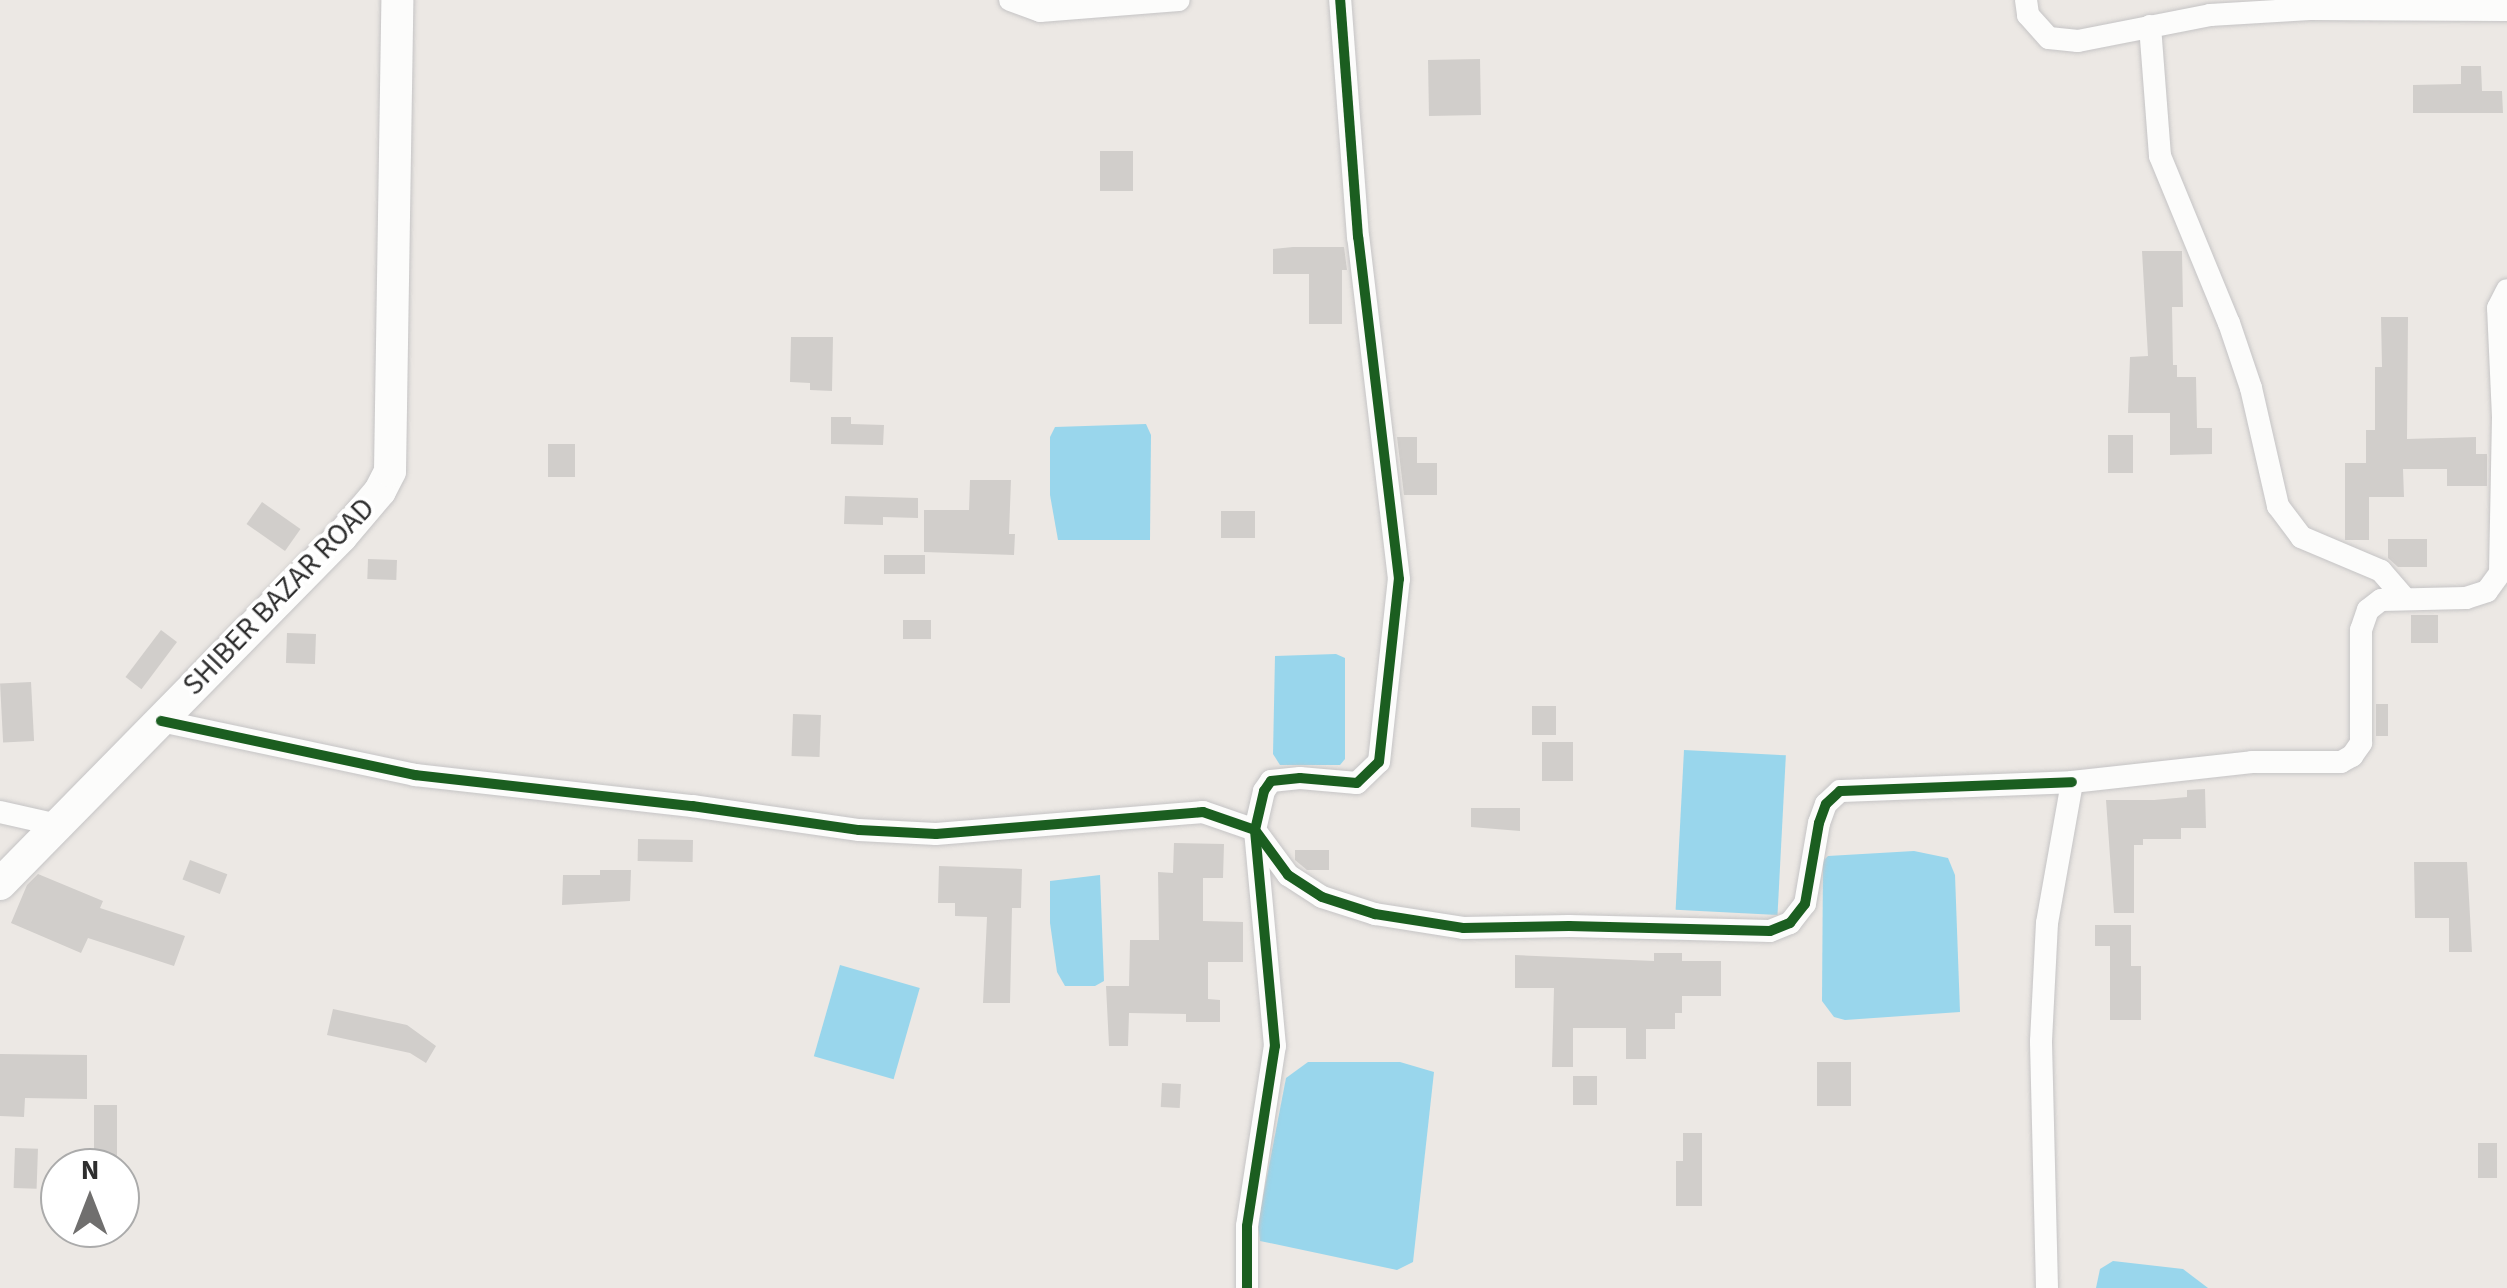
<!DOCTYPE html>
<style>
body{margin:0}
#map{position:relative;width:2507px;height:1288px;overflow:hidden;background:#ece8e4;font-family:"Source Sans 3",sans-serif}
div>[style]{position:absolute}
.water>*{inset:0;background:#99d6ec;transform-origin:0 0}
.building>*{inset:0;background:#d1cecb;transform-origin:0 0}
.roads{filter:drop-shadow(0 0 2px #c5c4c5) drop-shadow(0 0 2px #c5c4c5)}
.street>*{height:22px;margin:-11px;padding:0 11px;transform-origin:11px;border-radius:11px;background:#fcfcfb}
.secondary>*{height:32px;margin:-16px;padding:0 16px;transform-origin:16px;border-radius:16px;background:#fcfcfb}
.cycleway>*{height:10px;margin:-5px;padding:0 5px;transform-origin:5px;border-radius:5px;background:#1b5e20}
span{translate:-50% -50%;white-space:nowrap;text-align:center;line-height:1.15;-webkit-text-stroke:8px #fff;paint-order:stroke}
.street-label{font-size:30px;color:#2e2e2e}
.north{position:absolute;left:40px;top:1148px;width:100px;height:100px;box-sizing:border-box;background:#fff;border:2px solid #ababab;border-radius:50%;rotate:0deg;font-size:28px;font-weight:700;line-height:40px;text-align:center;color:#2e2e2e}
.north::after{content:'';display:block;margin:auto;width:35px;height:45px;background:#706f6e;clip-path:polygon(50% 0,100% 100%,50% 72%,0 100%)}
</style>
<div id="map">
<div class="water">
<i style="clip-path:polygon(1146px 424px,1151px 435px,1150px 540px,1058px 540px,1050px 495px,1050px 437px,1055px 427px)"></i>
<i style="clip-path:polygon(1336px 654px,1345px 658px,1345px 759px,1340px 765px,1280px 765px,1273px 754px,1275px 656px)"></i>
<i style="left:1684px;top:750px;width:102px;height:160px;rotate:3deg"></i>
<i style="clip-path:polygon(1914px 851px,1948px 858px,1955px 875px,1960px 1012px,1845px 1020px,1834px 1017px,1822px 1001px,1823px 861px,1828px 856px)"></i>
<i style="clip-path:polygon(1100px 875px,1104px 981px,1095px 986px,1065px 986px,1057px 972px,1050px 923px,1050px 881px)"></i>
<i style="left:840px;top:965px;width:83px;height:95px;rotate:16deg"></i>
<i style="clip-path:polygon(1308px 1062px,1400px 1062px,1434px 1072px,1413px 1262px,1397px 1270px,1260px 1241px,1258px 1223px,1286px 1078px)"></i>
<i style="clip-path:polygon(2113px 1261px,2183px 1269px,2208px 1288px,2096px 1288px,2100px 1269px)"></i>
</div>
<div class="building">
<i style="left:1480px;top:59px;width:56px;height:52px;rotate:89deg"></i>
<i style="clip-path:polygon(2461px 66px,2481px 66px,2482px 91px,2502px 91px,2503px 113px,2413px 113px,2413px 85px,2461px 84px)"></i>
<i style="left:1100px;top:151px;width:33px;height:40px"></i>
<i style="clip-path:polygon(1293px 247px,1344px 247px,1347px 270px,1342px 270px,1342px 324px,1309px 324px,1309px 274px,1273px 274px,1273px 249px)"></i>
<i style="clip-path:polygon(2142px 251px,2182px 251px,2183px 307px,2172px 307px,2173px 365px,2177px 365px,2177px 377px,2196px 377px,2197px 428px,2212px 428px,2212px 454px,2170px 455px,2170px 413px,2128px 413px,2130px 357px,2148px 356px)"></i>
<i style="clip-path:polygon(2381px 317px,2408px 317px,2407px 439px,2476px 437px,2476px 454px,2487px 454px,2487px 486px,2447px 486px,2447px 469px,2403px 469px,2404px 497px,2369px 497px,2369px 540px,2345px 540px,2345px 463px,2366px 463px,2366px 430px,2375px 430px,2375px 367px,2382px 367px)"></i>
<i style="clip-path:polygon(791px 337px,833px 337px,832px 391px,810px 390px,810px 383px,790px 382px)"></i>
<i style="clip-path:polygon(831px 417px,851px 417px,851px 424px,884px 425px,883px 445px,831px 444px)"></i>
<i style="left:2108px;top:435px;width:25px;height:38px"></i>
<i style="clip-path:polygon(1397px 437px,1417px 437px,1417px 463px,1437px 463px,1437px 495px,1404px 495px)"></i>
<i style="left:548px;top:444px;width:27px;height:33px"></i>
<i style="clip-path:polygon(970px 480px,1011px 480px,1009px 534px,1015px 534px,1014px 555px,924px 552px,924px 510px,969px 510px)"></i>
<i style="clip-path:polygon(845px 496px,918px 498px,918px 518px,883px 517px,883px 525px,844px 524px)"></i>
<i style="left:262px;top:502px;width:47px;height:27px;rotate:35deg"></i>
<i style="left:1221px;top:511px;width:34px;height:27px"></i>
<i style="clip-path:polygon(2388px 539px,2427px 539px,2427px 567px,2398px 567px,2388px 558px)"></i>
<i style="left:884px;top:555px;width:41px;height:19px"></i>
<i style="left:368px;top:559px;width:29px;height:20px;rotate:2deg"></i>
<i style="left:2411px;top:615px;width:27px;height:28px"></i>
<i style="left:903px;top:620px;width:28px;height:19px"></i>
<i style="left:161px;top:630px;width:20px;height:59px;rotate:37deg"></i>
<i style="left:287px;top:633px;width:29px;height:30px;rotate:2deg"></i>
<i style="left:31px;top:682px;width:59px;height:31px;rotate:87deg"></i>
<i style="left:2376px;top:704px;width:12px;height:32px"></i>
<i style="left:1532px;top:706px;width:24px;height:29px"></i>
<i style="left:793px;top:714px;width:28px;height:42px;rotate:2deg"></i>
<i style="left:1542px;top:742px;width:31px;height:39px"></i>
<i style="clip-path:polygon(2205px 789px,2206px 828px,2181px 828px,2181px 839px,2143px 839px,2143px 845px,2134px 845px,2134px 913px,2114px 913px,2106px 800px,2154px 800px,2187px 797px,2187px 790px)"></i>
<i style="clip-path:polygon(1471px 808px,1520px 808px,1520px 831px,1471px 827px)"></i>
<i style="left:638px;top:839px;width:55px;height:22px;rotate:1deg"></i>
<i style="clip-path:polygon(1174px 843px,1224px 844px,1223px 878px,1203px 878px,1203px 921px,1243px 922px,1243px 962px,1208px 962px,1208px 999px,1220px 1000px,1220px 1022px,1186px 1022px,1186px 1014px,1129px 1013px,1128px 1046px,1109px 1046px,1106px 986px,1129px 986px,1130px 940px,1159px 940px,1158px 872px,1173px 873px)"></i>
<i style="clip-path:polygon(1295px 850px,1329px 850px,1329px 870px,1307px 870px,1295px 860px)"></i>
<i style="left:190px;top:860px;width:40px;height:21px;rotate:21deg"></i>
<i style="clip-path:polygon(2414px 862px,2467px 862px,2472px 952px,2449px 952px,2449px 918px,2415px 918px)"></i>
<i style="clip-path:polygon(939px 866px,1022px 869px,1021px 908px,1012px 908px,1010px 1003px,983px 1003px,987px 917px,955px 916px,955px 903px,938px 903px)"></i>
<i style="clip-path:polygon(600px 870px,631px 870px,630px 901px,562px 905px,563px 875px,600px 875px)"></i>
<i style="clip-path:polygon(38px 874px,103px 901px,100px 908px,185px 936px,174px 966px,88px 938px,81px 953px,11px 923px,27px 885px)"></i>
<i style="clip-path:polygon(2095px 925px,2131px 925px,2131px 966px,2141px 966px,2141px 1020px,2110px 1020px,2110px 946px,2095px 946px)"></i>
<i style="clip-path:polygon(1654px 953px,1682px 953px,1682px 961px,1721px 961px,1721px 996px,1682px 996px,1682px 1013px,1675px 1013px,1675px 1029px,1646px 1029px,1646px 1059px,1626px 1059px,1626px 1028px,1573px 1028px,1573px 1067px,1552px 1067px,1554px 988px,1515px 988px,1515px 955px,1654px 961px)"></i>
<i style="clip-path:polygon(333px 1009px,407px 1025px,436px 1046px,426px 1063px,410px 1053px,327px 1035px)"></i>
<i style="clip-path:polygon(0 1054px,87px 1055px,87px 1099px,25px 1098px,24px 1117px,0 1116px)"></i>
<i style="left:1817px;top:1062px;width:34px;height:44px"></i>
<i style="left:1573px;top:1076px;width:24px;height:29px"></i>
<i style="left:1162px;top:1083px;width:19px;height:24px;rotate:3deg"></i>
<i style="left:94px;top:1105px;width:23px;height:63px"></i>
<i style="clip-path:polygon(1683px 1133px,1702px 1133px,1702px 1206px,1676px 1206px,1676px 1161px,1683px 1161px)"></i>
<i style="left:2478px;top:1143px;width:19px;height:35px"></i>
<i style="left:15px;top:1148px;width:23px;height:40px;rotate:2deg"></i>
</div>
<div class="roads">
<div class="street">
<i style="left:1010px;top:0;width:32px;rotate:20deg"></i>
<i style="left:1040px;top:11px;width:139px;rotate:-4.5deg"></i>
<i style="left:2026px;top:0;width:15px;rotate:82deg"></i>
<i style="left:2028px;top:15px;width:31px;rotate:48deg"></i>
<i style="left:2049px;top:38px;width:29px;rotate:6deg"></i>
<i style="left:2078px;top:41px;width:135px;rotate:-11.1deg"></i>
<i style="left:2210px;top:15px;width:100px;rotate:-3.4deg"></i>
<i style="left:2310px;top:9px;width:197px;rotate:0.3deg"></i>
<i style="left:2150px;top:26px;width:130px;rotate:85.6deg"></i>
<i style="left:2160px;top:156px;width:181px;rotate:67.6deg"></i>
<i style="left:2229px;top:323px;width:69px;rotate:71.3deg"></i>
<i style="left:2251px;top:388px;width:121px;rotate:77.1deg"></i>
<i style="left:2278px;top:506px;width:39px;rotate:53deg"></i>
<i style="left:2301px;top:537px;width:87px;rotate:23deg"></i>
<i style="left:2381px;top:571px;width:37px;rotate:49deg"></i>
<i style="left:161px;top:721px;width:260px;rotate:12deg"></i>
<i style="left:415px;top:775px;width:279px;rotate:6.4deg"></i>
<i style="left:692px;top:806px;width:169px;rotate:8.2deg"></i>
<i style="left:859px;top:830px;width:77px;rotate:3deg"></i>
<i style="left:936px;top:834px;width:268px;rotate:-4.7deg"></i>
<i style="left:1203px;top:812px;width:55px;rotate:19.1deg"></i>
<i style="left:1255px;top:830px;width:56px;rotate:53.7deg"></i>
<i style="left:1288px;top:875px;width:40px;rotate:32.9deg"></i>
<i style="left:1322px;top:897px;width:56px;rotate:17.8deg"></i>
<i style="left:1375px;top:914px;width:89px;rotate:9deg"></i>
<i style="left:1463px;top:928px;width:106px;rotate:-1.1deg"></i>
<i style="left:1569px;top:926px;width:201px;rotate:1.4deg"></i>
<i style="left:1770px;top:931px;width:22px;rotate:-22deg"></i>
<i style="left:1790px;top:923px;width:24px;rotate:-52deg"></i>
<i style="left:1805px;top:904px;width:82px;rotate:-80.2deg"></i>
<i style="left:1819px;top:823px;width:20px;rotate:-70deg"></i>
<i style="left:1826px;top:804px;width:19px;rotate:-43deg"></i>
<i style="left:1840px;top:791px;width:232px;rotate:-2.2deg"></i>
<i style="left:0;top:812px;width:58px;rotate:12.8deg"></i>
<i style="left:1247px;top:1288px;width:62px;rotate:-90deg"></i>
<i style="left:1247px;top:1226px;width:182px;rotate:-81.2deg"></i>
<i style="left:1275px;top:1046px;width:217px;rotate:-95.3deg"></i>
<i style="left:1255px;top:830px;width:40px;rotate:-77deg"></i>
<i style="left:1264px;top:791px;width:12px;rotate:-55deg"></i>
<i style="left:1271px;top:781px;width:29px;rotate:-6deg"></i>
<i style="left:1300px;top:778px;width:57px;rotate:5deg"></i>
<i style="left:1357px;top:783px;width:30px;rotate:-44deg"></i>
<i style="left:1379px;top:762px;width:184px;rotate:-83.8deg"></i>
<i style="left:1399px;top:579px;width:344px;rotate:-96.8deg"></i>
<i style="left:1358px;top:237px;width:238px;rotate:-94.3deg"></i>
<i style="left:2047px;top:1288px;width:247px;rotate:-91.4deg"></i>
<i style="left:2041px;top:1041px;width:118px;rotate:-87.1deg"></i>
<i style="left:2047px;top:923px;width:143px;rotate:-79.9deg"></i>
<i style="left:2072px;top:782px;width:181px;rotate:-6.3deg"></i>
<i style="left:2252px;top:762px;width:89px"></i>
<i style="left:2341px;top:762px;width:13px;rotate:-29deg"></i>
<i style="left:2352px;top:756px;width:16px;rotate:-55deg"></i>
<i style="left:2361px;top:743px;width:113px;rotate:-90deg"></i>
<i style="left:2361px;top:630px;width:21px;rotate:-71deg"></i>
<i style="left:2368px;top:610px;width:16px;rotate:-38deg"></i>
<i style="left:2381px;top:600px;width:85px;rotate:-1.3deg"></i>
<i style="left:2466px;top:598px;width:22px;rotate:-18deg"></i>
<i style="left:2487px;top:591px;width:22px;rotate:-54deg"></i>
<i style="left:2500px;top:573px;width:156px;rotate:-88.9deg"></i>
<i style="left:2503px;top:417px;width:109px;rotate:-92.6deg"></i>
<i style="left:2498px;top:308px;width:20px;rotate:-63deg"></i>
</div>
<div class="secondary">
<i style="left:0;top:884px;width:487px;rotate:-45.5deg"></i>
<i style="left:341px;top:537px;width:60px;rotate:-49.7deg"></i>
<i style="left:380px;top:491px;width:22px;rotate:-63deg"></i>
<i style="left:390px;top:471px;width:471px;rotate:-89.1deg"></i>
</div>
</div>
<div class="cycleway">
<i style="left:161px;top:721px;width:260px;rotate:12deg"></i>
<i style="left:415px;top:775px;width:279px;rotate:6.4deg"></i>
<i style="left:692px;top:806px;width:169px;rotate:8.2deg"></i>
<i style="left:859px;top:830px;width:77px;rotate:3deg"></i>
<i style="left:936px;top:834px;width:268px;rotate:-4.7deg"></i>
<i style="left:1203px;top:812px;width:55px;rotate:19.1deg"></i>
<i style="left:1255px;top:830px;width:56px;rotate:53.7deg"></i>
<i style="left:1288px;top:875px;width:40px;rotate:32.9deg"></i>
<i style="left:1322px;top:897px;width:56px;rotate:17.8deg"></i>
<i style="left:1375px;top:914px;width:89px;rotate:9deg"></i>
<i style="left:1463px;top:928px;width:106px;rotate:-1.1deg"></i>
<i style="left:1569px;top:926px;width:201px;rotate:1.4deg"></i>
<i style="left:1770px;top:931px;width:22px;rotate:-22deg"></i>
<i style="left:1790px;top:923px;width:24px;rotate:-52deg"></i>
<i style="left:1805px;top:904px;width:82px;rotate:-80.2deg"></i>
<i style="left:1819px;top:823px;width:20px;rotate:-70deg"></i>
<i style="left:1826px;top:804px;width:19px;rotate:-43deg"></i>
<i style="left:1840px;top:791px;width:232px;rotate:-2.2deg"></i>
<i style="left:1247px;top:1288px;width:62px;rotate:-90deg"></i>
<i style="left:1247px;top:1226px;width:182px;rotate:-81.2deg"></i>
<i style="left:1275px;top:1046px;width:217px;rotate:-95.3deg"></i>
<i style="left:1255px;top:830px;width:40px;rotate:-77deg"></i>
<i style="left:1264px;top:791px;width:12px;rotate:-55deg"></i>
<i style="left:1271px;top:781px;width:29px;rotate:-6deg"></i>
<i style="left:1300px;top:778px;width:57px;rotate:5deg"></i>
<i style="left:1357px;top:783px;width:30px;rotate:-44deg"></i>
<i style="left:1379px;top:762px;width:184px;rotate:-83.8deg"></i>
<i style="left:1399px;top:579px;width:344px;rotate:-96.8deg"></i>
<i style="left:1358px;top:237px;width:238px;rotate:-94.3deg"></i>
</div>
<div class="street-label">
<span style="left:279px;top:597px;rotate:-46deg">SHIBER BAZAR ROAD</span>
</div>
<div class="north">N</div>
</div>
